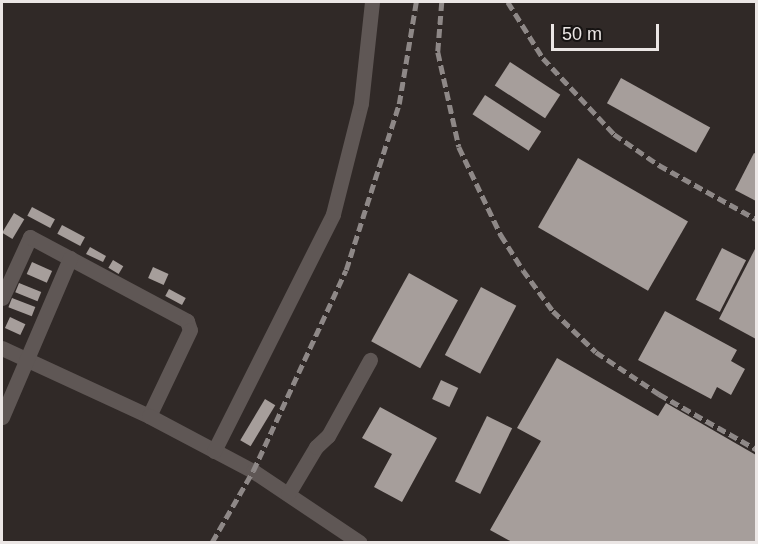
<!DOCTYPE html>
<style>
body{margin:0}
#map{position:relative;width:758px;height:544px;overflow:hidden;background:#302927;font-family:Arial,sans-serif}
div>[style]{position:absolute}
.building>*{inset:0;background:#a69e9b;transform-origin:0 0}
.minor>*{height:15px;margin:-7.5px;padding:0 7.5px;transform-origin:7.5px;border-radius:7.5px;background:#5f5755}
.rail>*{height:4.5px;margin-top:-2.25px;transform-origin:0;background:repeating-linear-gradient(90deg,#8e8887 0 9px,transparent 0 13.5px)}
span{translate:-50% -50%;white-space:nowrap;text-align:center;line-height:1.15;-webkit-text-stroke:6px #161312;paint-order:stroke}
.frame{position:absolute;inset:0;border:3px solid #ebe6e5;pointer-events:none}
.scale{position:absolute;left:551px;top:24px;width:108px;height:27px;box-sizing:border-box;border:3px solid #ebe6e5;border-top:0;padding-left:8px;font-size:18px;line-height:21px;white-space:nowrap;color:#ebe6e5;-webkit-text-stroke:4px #161312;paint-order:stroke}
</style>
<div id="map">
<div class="building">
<i style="left:510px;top:62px;width:60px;height:28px;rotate:33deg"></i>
<i style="left:621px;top:78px;width:102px;height:29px;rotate:29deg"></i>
<i style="left:485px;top:95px;width:67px;height:23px;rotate:33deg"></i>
<i style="clip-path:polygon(754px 153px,756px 154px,756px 201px,735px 190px)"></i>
<i style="left:578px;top:158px;width:127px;height:80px;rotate:30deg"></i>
<i style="left:32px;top:207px;width:26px;height:10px;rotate:28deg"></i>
<i style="left:14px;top:213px;width:12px;height:23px;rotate:31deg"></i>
<i style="left:62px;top:225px;width:26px;height:10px;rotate:28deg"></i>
<i style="clip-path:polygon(90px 247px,106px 256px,103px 262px,86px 254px)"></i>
<i style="clip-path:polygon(756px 247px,756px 339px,719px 319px)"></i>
<i style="left:722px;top:248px;width:27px;height:58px;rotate:27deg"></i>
<i style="left:113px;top:260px;width:12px;height:9px;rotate:31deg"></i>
<i style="left:32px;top:262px;width:22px;height:13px;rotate:24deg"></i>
<i style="left:153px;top:267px;width:17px;height:12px;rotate:24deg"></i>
<i style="left:409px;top:273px;width:56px;height:78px;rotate:29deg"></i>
<i style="left:19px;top:283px;width:24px;height:10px;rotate:22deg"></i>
<i style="left:481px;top:287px;width:40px;height:77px;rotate:28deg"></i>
<i style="left:169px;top:289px;width:19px;height:8px;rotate:28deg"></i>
<i style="left:12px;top:298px;width:25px;height:10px;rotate:21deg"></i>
<i style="clip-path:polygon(665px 311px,737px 350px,731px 361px,745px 369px,731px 395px,717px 387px,711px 399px,638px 360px)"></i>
<i style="left:10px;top:317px;width:17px;height:12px;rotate:25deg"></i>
<i style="clip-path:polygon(557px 358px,658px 416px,666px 403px,756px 455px,756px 542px,512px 542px,490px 530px,541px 441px,517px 428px)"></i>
<i style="left:441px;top:380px;width:19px;height:21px;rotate:25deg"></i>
<i style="left:265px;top:399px;width:12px;height:48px;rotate:31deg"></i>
<i style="clip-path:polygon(380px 407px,437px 438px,402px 502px,374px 487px,392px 454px,362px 438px)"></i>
<i style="left:487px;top:416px;width:28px;height:73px;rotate:26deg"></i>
</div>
<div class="minor">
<i style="left:2px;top:298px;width:67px;rotate:-65.3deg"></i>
<i style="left:30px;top:237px;width:178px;rotate:28.1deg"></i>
<i style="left:187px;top:321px;width:9px;rotate:72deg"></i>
<i style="left:190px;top:330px;width:95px;rotate:115.5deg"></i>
<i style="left:149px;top:416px;width:162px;rotate:-155.2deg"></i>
<i style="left:149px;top:416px;width:118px;rotate:27.9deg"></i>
<i style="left:253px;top:471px;width:128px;rotate:33.8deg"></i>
<i style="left:2px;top:417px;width:173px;rotate:-66.8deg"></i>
<i style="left:214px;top:451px;width:265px;rotate:-63.3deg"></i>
<i style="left:333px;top:214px;width:114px;rotate:-75.8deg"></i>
<i style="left:361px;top:103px;width:102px;rotate:-83.8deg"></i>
<i style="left:288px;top:494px;width:55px;rotate:-59.2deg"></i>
<i style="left:316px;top:447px;width:16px;rotate:-43deg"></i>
<i style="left:328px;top:436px;width:87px;rotate:-61.1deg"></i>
</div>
<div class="rail">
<i style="left:442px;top:2px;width:50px;rotate:94.6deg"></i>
<i style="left:438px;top:52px;width:97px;rotate:77.5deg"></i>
<i style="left:459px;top:147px;width:98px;rotate:64.5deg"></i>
<i style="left:501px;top:235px;width:41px;rotate:57.8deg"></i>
<i style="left:523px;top:270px;width:51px;rotate:53.8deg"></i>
<i style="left:553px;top:311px;width:59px;rotate:43.6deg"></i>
<i style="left:596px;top:352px;width:76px;rotate:33.7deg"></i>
<i style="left:659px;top:394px;width:112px;rotate:29.6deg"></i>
<i style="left:508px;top:2px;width:66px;rotate:58deg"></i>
<i style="left:543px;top:58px;width:104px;rotate:46.9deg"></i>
<i style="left:614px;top:134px;width:55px;rotate:34.6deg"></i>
<i style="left:659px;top:165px;width:111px;rotate:29.1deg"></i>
<i style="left:212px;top:542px;width:82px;rotate:-60deg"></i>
<i style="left:253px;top:471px;width:221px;rotate:-65.2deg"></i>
<i style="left:346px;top:270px;width:174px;rotate:-72.3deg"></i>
<i style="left:399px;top:104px;width:103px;rotate:-80.5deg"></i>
</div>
<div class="frame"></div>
<div class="scale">50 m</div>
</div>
